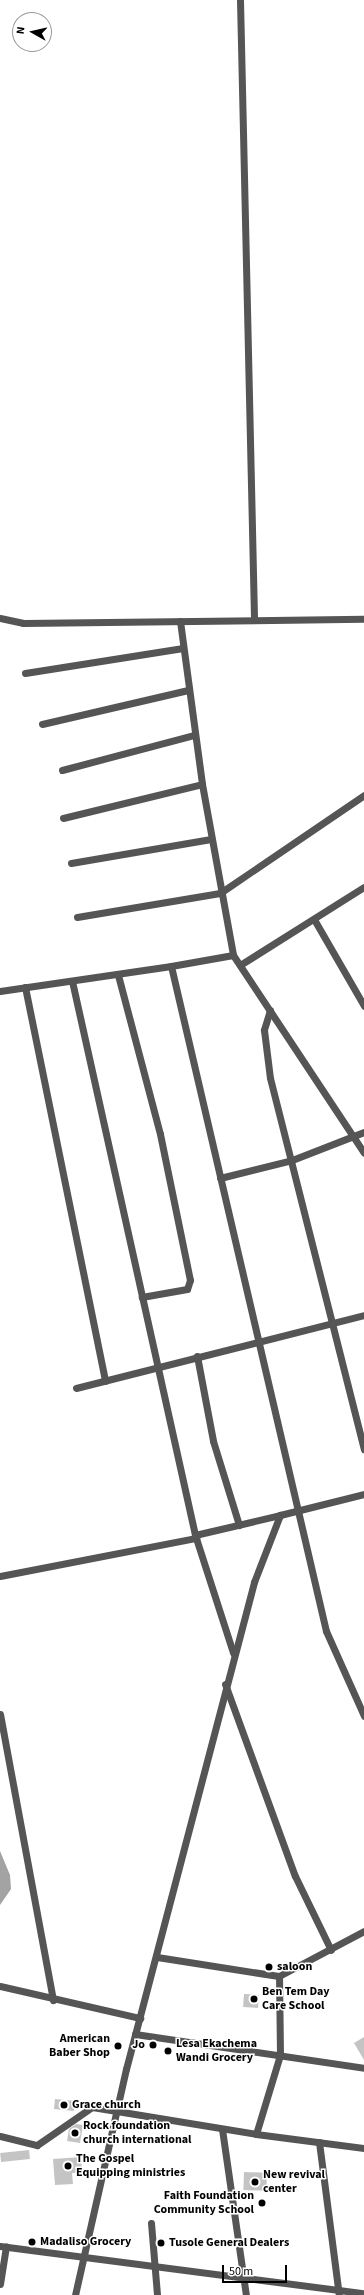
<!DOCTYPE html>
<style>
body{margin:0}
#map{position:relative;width:364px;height:2295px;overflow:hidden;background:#fff;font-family:"Source Sans 3",sans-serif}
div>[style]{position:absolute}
.water>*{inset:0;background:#a3a3a3}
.building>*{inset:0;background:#c4c4c4;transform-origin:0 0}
.street>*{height:7px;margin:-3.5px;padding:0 3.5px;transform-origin:3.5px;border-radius:3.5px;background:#555}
.dots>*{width:11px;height:11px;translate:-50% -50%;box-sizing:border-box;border:2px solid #fff;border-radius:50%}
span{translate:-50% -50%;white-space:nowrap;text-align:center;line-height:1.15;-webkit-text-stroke:3px #fff;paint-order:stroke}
.poi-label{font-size:12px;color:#000;font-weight:700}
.left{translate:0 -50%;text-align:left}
.right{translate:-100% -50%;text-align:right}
.north{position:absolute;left:12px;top:12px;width:40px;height:40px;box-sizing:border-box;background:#fff;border:1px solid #999;border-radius:50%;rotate:278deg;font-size:11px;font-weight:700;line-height:16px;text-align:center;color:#000}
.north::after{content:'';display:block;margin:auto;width:14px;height:18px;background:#000;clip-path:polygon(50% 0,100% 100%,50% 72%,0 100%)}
.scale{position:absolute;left:222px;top:2265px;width:65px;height:18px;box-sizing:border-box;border:2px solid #000;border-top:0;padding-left:5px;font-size:12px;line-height:14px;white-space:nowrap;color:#000;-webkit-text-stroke:3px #fff;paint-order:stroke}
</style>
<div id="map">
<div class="water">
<i style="clip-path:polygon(0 1851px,10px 1875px,11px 1889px,0 1905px)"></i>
</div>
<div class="building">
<i style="left:244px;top:1994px;width:15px;height:13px;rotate:4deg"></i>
<i style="clip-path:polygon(364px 2037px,364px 2060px,354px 2043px)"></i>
<i style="left:55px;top:2099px;width:20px;height:10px;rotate:6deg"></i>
<i style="clip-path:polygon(76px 2124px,83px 2125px,80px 2143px,67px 2141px,69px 2129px)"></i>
<i style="left:29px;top:2150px;width:9px;height:29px;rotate:84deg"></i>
<i style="clip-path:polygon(81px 2157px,82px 2172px,72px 2173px,73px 2184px,55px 2185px,53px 2159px)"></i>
<i style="left:244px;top:2172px;width:23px;height:18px;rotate:2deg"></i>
</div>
<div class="street">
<i style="left:240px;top:0;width:619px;rotate:88.7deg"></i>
<i style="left:0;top:618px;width:24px;rotate:12deg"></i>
<i style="left:23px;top:623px;width:341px;rotate:-0.7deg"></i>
<i style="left:180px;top:621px;width:164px;rotate:82.3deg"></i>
<i style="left:202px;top:784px;width:174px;rotate:79.7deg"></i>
<i style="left:25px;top:673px;width:160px;rotate:-9deg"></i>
<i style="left:42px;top:724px;width:150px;rotate:-13.1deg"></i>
<i style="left:62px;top:770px;width:137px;rotate:-14.9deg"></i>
<i style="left:63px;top:818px;width:143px;rotate:-13.7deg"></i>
<i style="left:71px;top:863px;width:142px;rotate:-9.7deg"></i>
<i style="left:77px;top:917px;width:145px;rotate:-9.5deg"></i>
<i style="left:220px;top:893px;width:174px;rotate:-34.2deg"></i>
<i style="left:315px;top:921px;width:98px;rotate:60deg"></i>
<i style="left:240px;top:965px;width:146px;rotate:-32.2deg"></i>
<i style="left:171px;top:966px;width:63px;rotate:-10.1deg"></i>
<i style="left:233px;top:955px;width:237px;rotate:56.5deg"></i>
<i style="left:118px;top:975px;width:164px;rotate:75.2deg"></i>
<i style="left:160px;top:1134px;width:149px;rotate:78.4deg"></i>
<i style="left:190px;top:1280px;width:9px;rotate:108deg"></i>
<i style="left:187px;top:1289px;width:46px;rotate:169.9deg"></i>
<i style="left:72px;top:981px;width:567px;rotate:77.48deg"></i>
<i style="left:195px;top:1535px;width:124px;rotate:72.1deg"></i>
<i style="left:25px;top:987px;width:402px;rotate:78.5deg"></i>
<i style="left:0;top:991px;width:173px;rotate:-8.3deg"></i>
<i style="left:171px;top:966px;width:683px;rotate:76.88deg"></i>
<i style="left:326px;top:1631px;width:93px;rotate:65.9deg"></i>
<i style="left:270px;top:1010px;width:21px;rotate:107deg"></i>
<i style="left:264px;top:1030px;width:48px;rotate:82.9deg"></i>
<i style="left:270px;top:1078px;width:383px;rotate:75.8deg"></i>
<i style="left:220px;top:1178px;width:74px;rotate:-14deg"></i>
<i style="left:292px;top:1160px;width:77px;rotate:-21.3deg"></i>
<i style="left:197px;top:1356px;width:86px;rotate:79.3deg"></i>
<i style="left:213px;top:1441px;width:88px;rotate:72.8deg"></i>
<i style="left:76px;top:1388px;width:297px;rotate:-14.2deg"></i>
<i style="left:195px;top:1535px;width:87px;rotate:-13.2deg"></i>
<i style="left:0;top:1576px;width:200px;rotate:-11deg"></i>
<i style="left:225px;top:1684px;width:204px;rotate:70deg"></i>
<i style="left:295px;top:1876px;width:82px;rotate:64.1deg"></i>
<i style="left:0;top:1714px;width:291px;rotate:79.5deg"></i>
<i style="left:157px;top:1957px;width:123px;rotate:8.9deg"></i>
<i style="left:279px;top:1976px;width:96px;rotate:-27.9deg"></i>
<i style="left:0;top:1986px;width:144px;rotate:12.9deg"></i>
<i style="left:135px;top:2034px;width:232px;rotate:8.4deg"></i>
<i style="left:222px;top:2129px;width:168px;rotate:81.8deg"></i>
<i style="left:256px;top:2134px;width:83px;rotate:-73.1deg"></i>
<i style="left:280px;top:2055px;width:79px;rotate:-90.7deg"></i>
<i style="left:0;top:2136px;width:38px;rotate:14deg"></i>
<i style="left:37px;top:2145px;width:67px;rotate:-34.6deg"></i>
<i style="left:92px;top:2107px;width:166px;rotate:9.3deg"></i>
<i style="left:256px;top:2134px;width:109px;rotate:7.4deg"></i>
<i style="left:319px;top:2142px;width:154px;rotate:82.6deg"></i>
<i style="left:151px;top:2223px;width:72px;rotate:85.2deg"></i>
<i style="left:0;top:2246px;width:367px;rotate:7.4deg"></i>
<i style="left:0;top:2284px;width:38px;rotate:-81deg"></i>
<i style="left:75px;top:2295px;width:232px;rotate:-77.3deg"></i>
<i style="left:126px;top:2069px;width:504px;rotate:-75.27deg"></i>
<i style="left:254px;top:1582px;width:72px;rotate:-68.8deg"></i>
<i style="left:280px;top:1515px;width:87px;rotate:-14deg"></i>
</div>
<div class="dots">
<i style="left:269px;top:1967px;background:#000"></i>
<i style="left:254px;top:1999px;background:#000"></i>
<i style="left:153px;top:2045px;background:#000"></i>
<i style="left:118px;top:2046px;background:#000"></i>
<i style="left:168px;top:2051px;background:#000"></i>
<i style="left:64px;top:2105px;background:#000"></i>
<i style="left:75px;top:2133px;background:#000"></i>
<i style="left:68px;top:2166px;background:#000"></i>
<i style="left:255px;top:2182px;background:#000"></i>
<i style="left:262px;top:2203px;background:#000"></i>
<i style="left:32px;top:2242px;background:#000"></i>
<i style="left:161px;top:2243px;background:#000"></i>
</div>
<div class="poi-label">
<span class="left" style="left:277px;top:1967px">saloon</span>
<span class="left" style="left:262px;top:1999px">Ben Tem Day<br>Care School</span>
<span class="right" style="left:110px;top:2046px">American<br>Baber Shop</span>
<span class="left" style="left:176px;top:2051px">Lesa Ekachema<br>Wandi Grocery</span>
<span class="right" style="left:145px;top:2045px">Jo</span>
<span class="left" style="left:72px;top:2105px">Grace church</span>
<span class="left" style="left:83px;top:2133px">Rock foundation<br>church international</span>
<span class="left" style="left:76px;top:2166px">The Gospel<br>Equipping ministries</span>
<span class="left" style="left:263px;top:2182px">New revival<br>center</span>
<span class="right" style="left:254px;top:2203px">Faith Foundation<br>Community School</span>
<span class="left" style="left:40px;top:2242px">Madaliso Grocery</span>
<span class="left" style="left:169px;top:2243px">Tusole General Dealers</span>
</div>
<div class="north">N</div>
<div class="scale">50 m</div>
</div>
